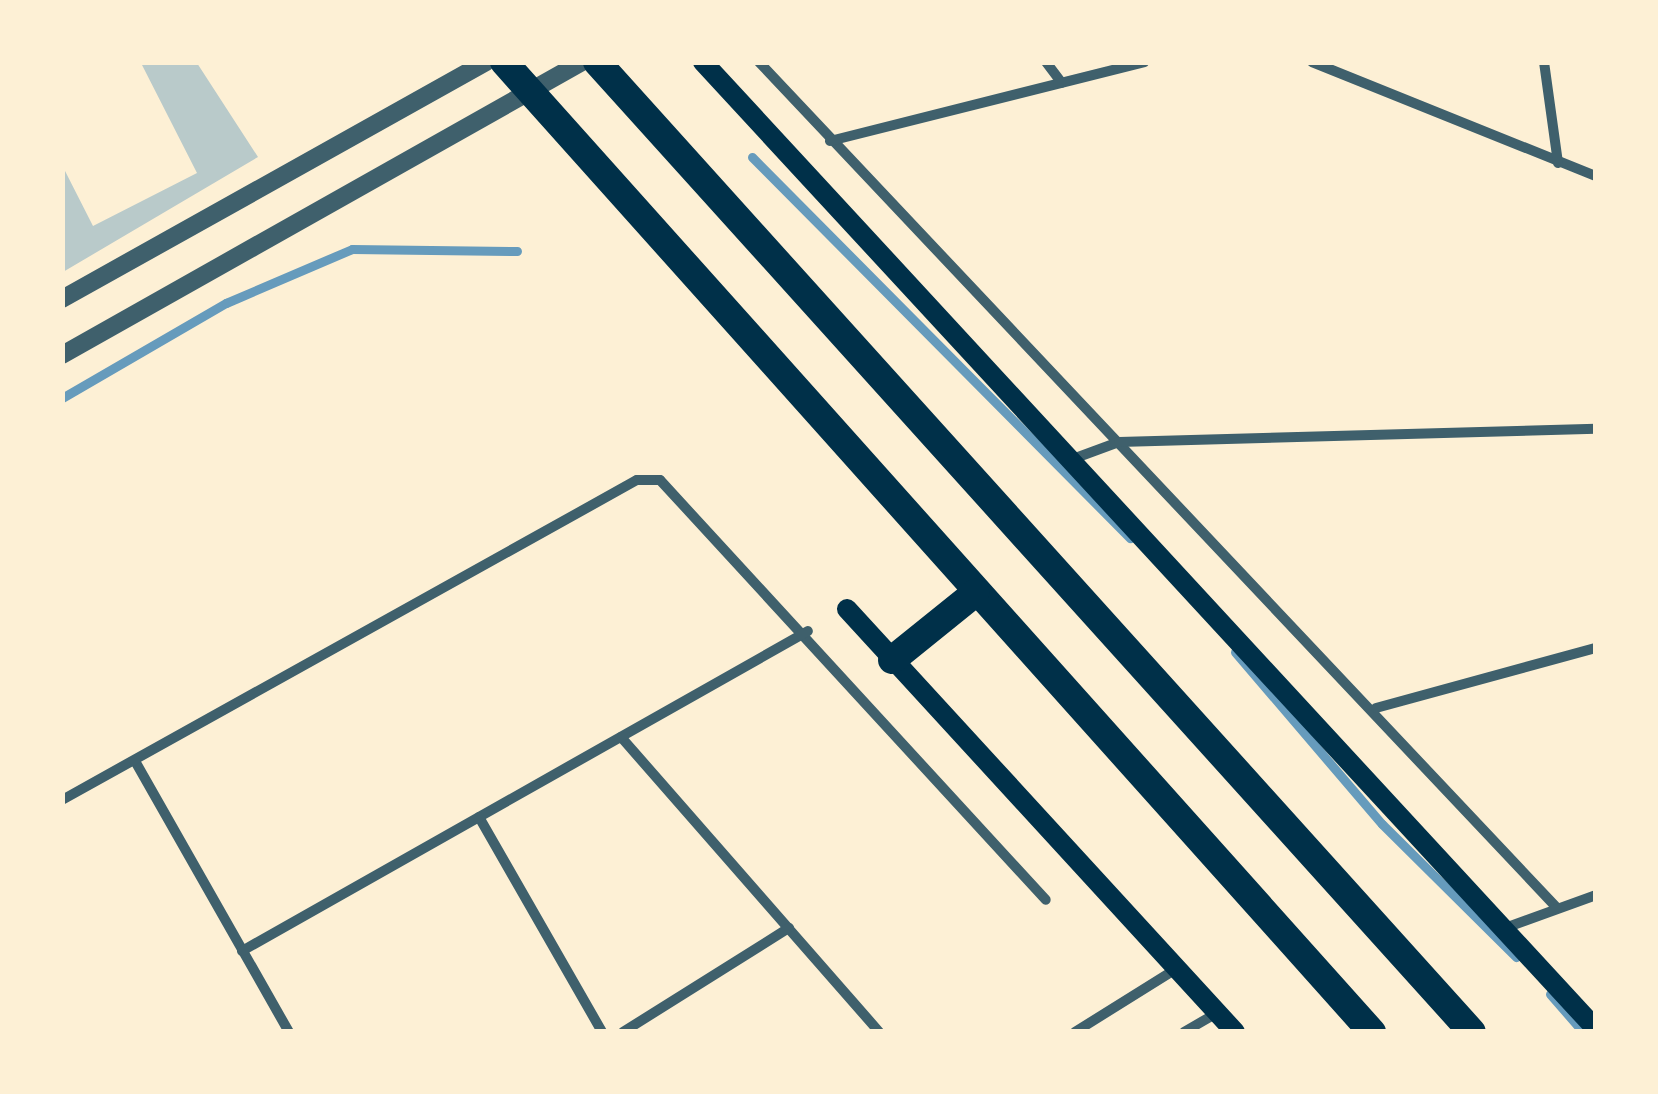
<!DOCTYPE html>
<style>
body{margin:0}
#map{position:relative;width:1658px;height:1094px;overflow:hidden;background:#fdf0d5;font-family:"Roboto Condensed",sans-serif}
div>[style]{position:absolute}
.green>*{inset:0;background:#b9caca}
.stream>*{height:9px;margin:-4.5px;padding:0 4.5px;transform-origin:4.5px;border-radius:4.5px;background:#669bbc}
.minor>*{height:10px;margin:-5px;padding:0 5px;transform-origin:5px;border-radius:5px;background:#3f606c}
.tertiary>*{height:18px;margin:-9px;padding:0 9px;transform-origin:9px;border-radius:9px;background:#3f606c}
.secondary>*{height:20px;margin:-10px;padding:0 10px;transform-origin:10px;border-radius:10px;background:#003049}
.trunk>*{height:28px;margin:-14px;padding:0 14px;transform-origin:14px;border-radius:14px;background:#003049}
span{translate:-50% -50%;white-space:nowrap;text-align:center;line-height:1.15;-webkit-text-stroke:8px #fdf0d5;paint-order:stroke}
.frame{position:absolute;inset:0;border:65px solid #fdf0d5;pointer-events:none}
</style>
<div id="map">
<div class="green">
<i style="clip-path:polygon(141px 63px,197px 63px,258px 157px,63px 272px,63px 167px,93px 226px,197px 173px)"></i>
</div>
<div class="stream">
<i style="left:752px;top:157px;width:537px;rotate:45.23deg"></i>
<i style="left:62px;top:398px;width:190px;rotate:-30.1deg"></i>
<i style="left:226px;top:303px;width:137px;rotate:-23.2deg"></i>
<i style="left:352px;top:249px;width:165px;rotate:0.7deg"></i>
<i style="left:1235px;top:652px;width:226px;rotate:49.5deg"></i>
<i style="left:1382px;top:824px;width:189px;rotate:44.8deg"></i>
<i style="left:1550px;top:994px;width:50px;rotate:49deg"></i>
</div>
<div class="minor">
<i style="left:759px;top:62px;width:1163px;rotate:46.67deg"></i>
<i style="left:1046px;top:62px;width:26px;rotate:53deg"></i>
<i style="left:1312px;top:62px;width:306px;rotate:21.9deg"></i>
<i style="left:1544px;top:62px;width:102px;rotate:82.1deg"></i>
<i style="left:830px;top:141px;width:324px;rotate:-14.1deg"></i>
<i style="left:1070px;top:460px;width:52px;rotate:-20.2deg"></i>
<i style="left:1119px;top:442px;width:477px;rotate:-1.6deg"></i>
<i style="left:1376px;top:708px;width:228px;rotate:-15.3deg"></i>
<i style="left:621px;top:737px;width:392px;rotate:48.8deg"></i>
<i style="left:135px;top:761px;width:312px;rotate:60.4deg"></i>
<i style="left:62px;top:800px;width:658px;rotate:-29.1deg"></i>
<i style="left:637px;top:480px;width:23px"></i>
<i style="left:660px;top:480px;width:570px;rotate:47.42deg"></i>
<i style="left:479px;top:817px;width:248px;rotate:60.2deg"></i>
<i style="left:1505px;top:928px;width:97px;rotate:-19.9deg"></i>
<i style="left:242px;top:951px;width:650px;rotate:-29.48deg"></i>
<i style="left:623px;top:1032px;width:196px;rotate:-32.1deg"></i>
<i style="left:1075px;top:1032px;width:119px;rotate:-32deg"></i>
<i style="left:1184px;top:1032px;width:39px;rotate:-30deg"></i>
</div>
<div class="tertiary">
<i style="left:62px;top:299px;width:486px;rotate:-29.2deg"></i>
<i style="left:62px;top:355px;width:597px;rotate:-29.4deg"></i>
</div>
<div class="secondary">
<i style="left:703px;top:62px;width:1316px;rotate:47.28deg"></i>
<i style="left:847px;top:609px;width:574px;rotate:47.47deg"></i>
</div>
<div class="trunk">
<i style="left:504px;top:62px;width:1302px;rotate:48.18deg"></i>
<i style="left:597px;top:62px;width:1306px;rotate:47.95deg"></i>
<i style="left:892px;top:660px;width:107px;rotate:-38.9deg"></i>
</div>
<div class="frame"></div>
</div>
